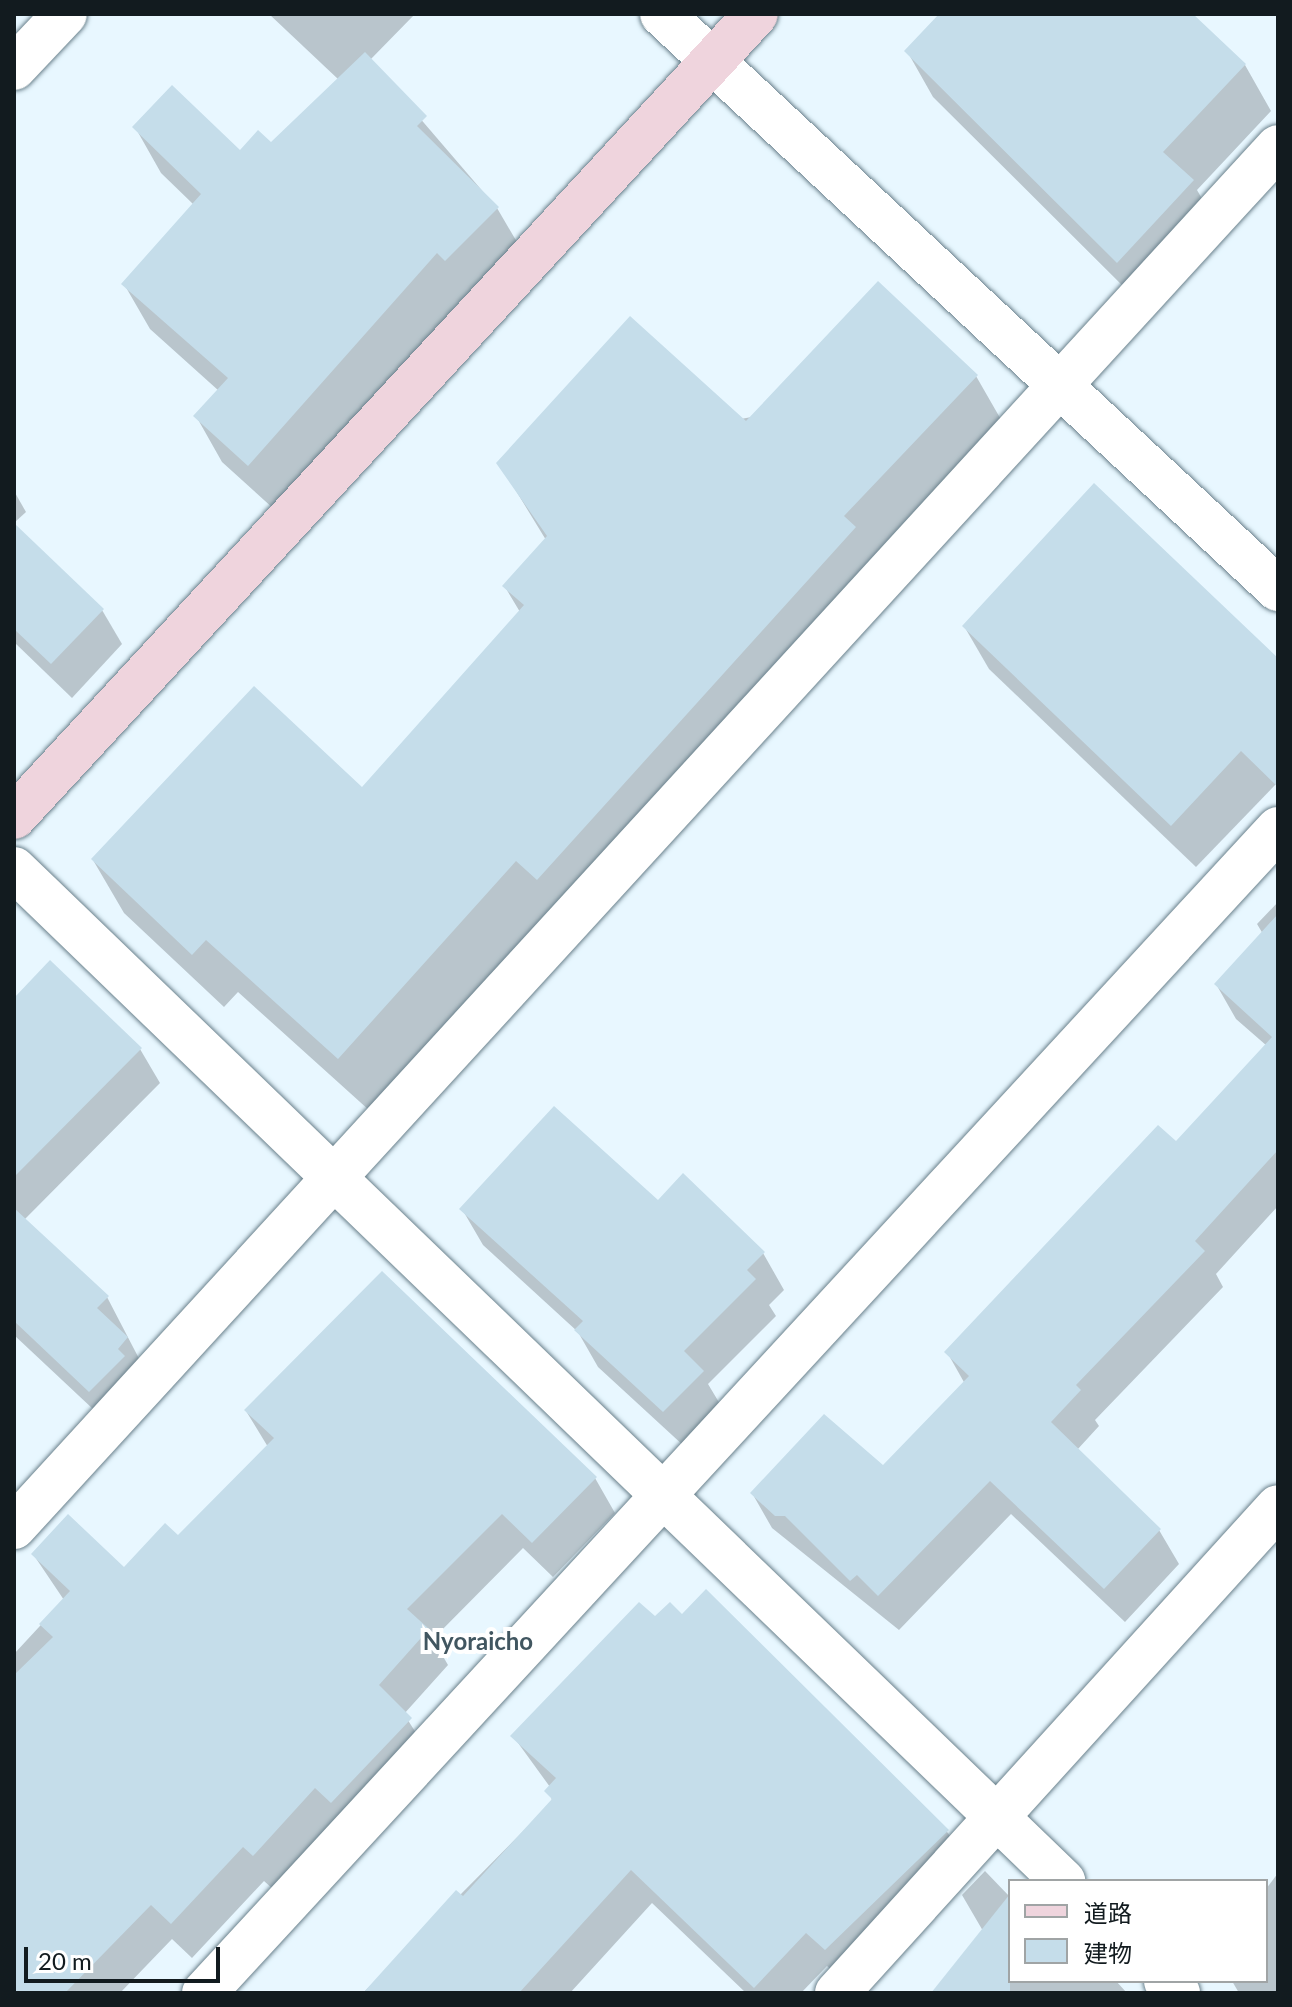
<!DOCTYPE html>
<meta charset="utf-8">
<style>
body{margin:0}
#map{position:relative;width:1292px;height:2007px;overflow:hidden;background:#e8f7ff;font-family:Lato,"Noto Sans JP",sans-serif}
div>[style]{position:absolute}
.shadow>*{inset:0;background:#0003}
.building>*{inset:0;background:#c5ddea}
.roads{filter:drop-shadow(0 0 2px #6a818c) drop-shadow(0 0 2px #6a818c)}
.street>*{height:44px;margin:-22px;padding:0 22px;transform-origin:22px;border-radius:22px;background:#fff}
.secondary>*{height:44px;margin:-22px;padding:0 22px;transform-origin:22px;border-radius:22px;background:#efd4dd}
span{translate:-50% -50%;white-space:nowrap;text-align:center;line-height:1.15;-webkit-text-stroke:8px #fff;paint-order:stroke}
.quarter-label{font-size:24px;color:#415660;font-weight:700}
.frame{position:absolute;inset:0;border:16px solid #121b1f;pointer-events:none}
.legend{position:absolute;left:1008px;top:1879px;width:260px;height:104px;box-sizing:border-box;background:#fff;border:2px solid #a0a4a5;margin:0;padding:10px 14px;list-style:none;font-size:24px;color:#121b1f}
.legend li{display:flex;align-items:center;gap:16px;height:40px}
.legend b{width:40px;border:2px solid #a0a4a5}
.scale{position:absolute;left:24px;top:1947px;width:196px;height:36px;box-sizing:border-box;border:4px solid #121b1f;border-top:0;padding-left:10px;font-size:24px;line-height:28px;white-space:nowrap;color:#121b1f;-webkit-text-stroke:6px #fff;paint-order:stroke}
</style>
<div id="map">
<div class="shadow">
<i style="clip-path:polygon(269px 14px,415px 14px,370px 60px,497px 208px,524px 254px,472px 305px,464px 297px,275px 510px,222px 462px,196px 416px,219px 391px,150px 329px,124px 284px,194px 205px,161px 173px,135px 127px,240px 153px,271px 145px,339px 80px)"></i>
<i style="clip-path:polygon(942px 14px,1190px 14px,1245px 65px,1271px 111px,1197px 190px,1219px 228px,1145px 308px,933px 97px,907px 51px)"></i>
<i style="clip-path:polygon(976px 376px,1007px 430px,370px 1111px,238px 992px,224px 1007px,124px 913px,93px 860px,362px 790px,520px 612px,505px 587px,546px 540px,499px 463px)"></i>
<i style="clip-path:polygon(14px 491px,26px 512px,14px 523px)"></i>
<i style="clip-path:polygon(14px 526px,102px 610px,122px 644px,72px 698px,14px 642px)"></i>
<i style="clip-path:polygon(964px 626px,1278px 660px,1278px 782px,1196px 867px,989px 669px)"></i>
<i style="clip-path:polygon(1278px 902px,1278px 1206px,1216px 1274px,1223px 1287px,1095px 1420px,1099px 1426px,1077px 1450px,1159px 1530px,1179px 1564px,1125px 1622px,1011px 1514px,899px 1630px,772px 1528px,752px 1493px,883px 1468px,965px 1384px,947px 1352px,1176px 1144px,1267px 1046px,1236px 1019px,1216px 984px,1263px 934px,1257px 924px)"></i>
<i style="clip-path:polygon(14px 1001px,140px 1049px,160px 1083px,24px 1220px,107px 1297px,146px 1372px,110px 1425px,14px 1335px)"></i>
<i style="clip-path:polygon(658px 1203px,763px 1253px,784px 1290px,769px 1305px,776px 1316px,708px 1384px,723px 1409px,685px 1447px,598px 1367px,578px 1332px,483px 1245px,462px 1209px)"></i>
<i style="clip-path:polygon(246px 1411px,595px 1478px,615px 1513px,553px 1577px,523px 1548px,433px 1639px,448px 1665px,404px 1714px,430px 1755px,274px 1890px,264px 1881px,192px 1958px,172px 1939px,120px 1993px,14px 1993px,14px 1654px,64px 1600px,33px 1554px,124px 1570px,178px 1537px,268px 1447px)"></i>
<i style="clip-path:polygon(706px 1592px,948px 1833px,968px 1867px,842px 1980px,827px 1966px,801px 1993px,746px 1993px,652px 1903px,570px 1993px,363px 1993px,552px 1802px,550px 1787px,513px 1736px,655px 1619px,682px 1617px)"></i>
<i style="clip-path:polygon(985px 1871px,1010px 1897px,1010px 1981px,1116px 1981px,1127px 1993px,933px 1993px,983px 1931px,962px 1895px)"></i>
<i style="clip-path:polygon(1278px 1873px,1278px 1993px,1239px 1993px,1232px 1981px,1266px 1981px,1266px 1889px)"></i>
</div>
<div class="building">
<i style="clip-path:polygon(939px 14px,1193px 14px,1246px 64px,1163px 152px,1194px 180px,1117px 263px,904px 51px)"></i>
<i style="clip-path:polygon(365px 52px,427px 116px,417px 126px,499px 207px,445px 261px,437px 253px,248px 466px,193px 416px,228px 378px,121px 284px,201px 194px,132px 127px,172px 85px,240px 150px,258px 130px,271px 142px)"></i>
<i style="clip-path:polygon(878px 281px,978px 375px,844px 516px,856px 527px,537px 880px,516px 861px,338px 1059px,206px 940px,192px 955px,91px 859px,254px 686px,362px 787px,524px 605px,502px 586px,547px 536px,496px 463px,630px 316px,746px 421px)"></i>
<i style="clip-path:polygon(1094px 483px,1278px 658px,1278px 787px,1241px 751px,1171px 826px,962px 626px)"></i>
<i style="clip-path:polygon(14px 523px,104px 609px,51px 664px,14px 629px)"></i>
<i style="clip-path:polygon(1278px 914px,1278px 1150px,1195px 1241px,1205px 1251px,1076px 1385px,1081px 1390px,1051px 1422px,1161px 1529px,1104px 1589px,990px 1481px,878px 1596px,857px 1575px,850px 1581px,785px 1516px,775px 1516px,750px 1493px,824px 1414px,883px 1465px,969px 1376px,944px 1352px,1158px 1125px,1176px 1141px,1272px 1037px,1214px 984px)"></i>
<i style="clip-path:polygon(50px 960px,142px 1048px,14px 1177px,14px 998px)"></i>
<i style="clip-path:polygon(554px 1106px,658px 1200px,683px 1173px,765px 1252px,747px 1270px,756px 1279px,684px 1351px,704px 1371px,663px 1412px,574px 1330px,583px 1321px,459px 1209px)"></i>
<i style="clip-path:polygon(14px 1208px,109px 1296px,97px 1308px,128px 1337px,118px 1349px,125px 1356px,89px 1392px,14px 1321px)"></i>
<i style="clip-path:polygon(382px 1271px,597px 1477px,532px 1543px,502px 1514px,407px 1609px,429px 1629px,379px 1685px,412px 1718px,331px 1803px,315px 1788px,253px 1856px,243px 1847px,171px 1924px,151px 1905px,65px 1993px,14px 1993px,14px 1675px,53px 1637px,39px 1624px,70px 1591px,31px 1554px,68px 1514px,124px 1567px,165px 1523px,178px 1535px,274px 1438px,244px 1410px)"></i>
<i style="clip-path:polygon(706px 1589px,949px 1830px,825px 1950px,806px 1933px,754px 1988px,631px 1870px,519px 1993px,363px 1993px,456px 1890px,463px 1896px,552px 1799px,544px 1791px,556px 1778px,510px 1736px,639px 1602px,655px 1616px,670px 1602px,682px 1614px)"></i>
<i style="clip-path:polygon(1010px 1894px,1010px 1993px,931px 1993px)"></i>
</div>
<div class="roads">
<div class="street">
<i style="left:662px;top:14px;width:843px;rotate:43.03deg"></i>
<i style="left:14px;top:68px;width:74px;rotate:-46.6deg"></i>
<i style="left:14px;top:869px;width:1458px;rotate:43.97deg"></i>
<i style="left:14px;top:1527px;width:1871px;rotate:-47.51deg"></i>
<i style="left:1166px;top:1981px;width:17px;rotate:45deg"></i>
<i style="left:204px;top:1993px;width:1584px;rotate:-47.3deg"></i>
<i style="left:837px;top:1993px;width:656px;rotate:-47.78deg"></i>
</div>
<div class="secondary">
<i style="left:14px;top:817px;width:1093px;rotate:-47.26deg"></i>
</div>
</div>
<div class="quarter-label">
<span style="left:478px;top:1641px">Nyoraicho</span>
</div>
<div class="frame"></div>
<ul class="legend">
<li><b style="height:10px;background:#efd4dd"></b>道路</li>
<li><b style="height:22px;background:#c5ddea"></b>建物</li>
</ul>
<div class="scale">20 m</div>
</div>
